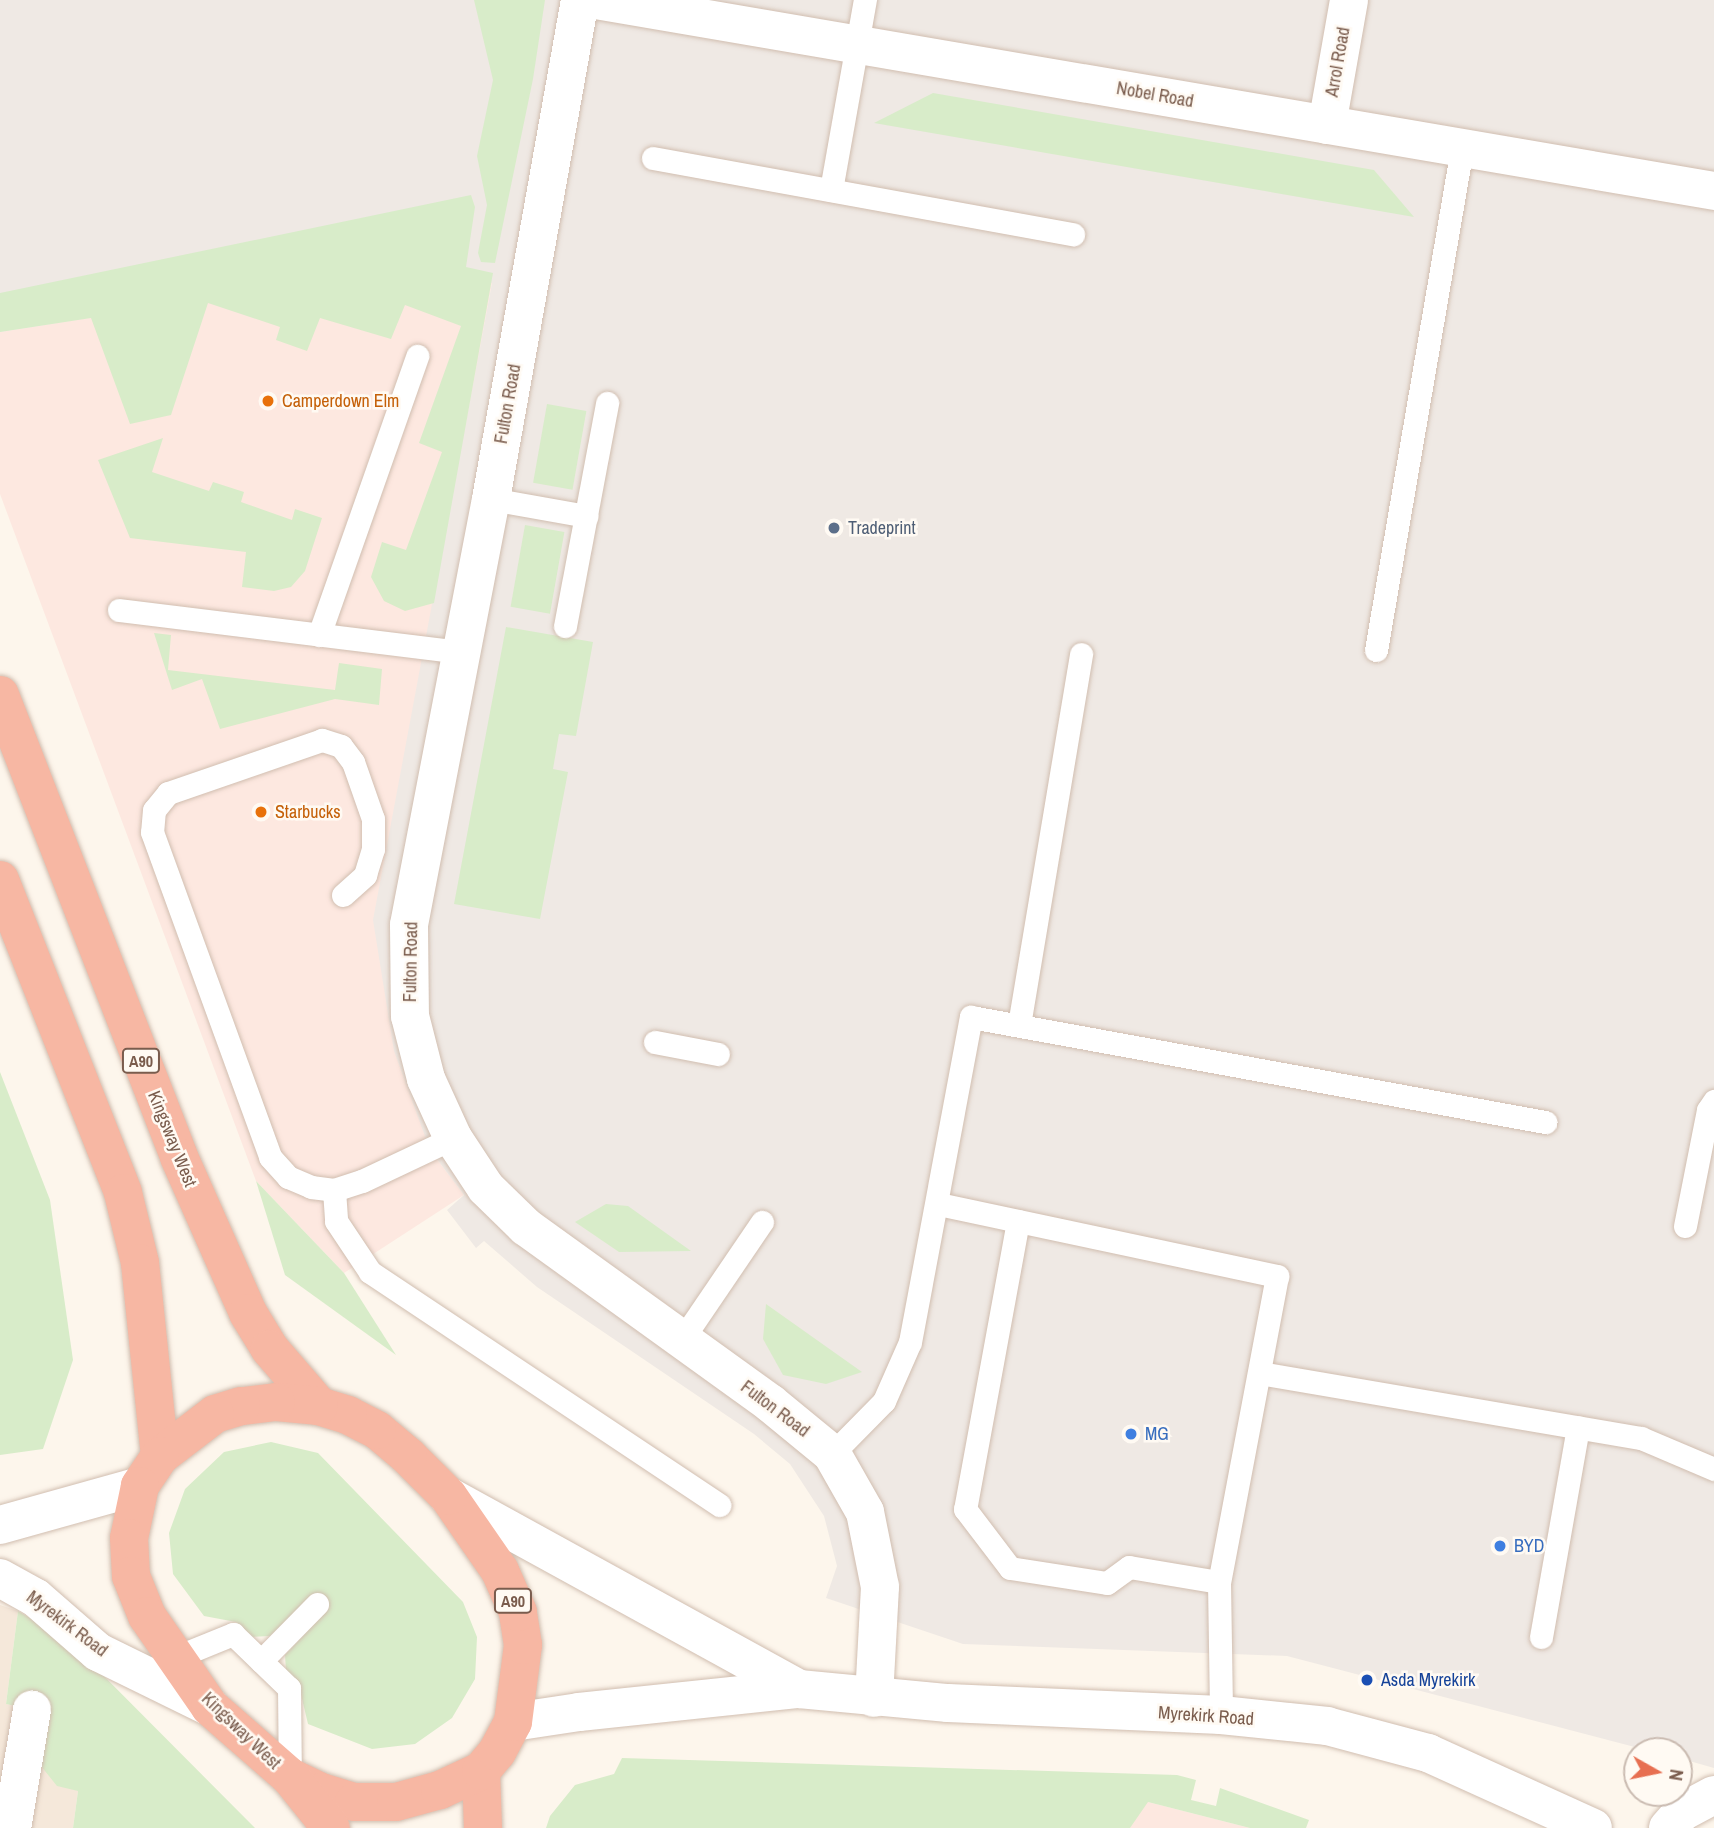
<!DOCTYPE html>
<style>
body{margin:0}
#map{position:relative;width:1714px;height:1828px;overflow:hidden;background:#fdf6ec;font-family:"Archivo Narrow",sans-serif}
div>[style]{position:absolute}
.residential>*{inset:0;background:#f5e8da}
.commercial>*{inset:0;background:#fde8e0}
.industrial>*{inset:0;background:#efe9e4}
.green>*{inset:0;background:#d8ecc9;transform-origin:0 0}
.roads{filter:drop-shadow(0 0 2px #d1beb0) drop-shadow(0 0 2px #d1beb0)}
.lane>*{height:23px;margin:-11.5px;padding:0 11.5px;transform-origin:11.5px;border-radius:11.5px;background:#fff}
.street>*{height:38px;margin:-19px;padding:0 19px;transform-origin:19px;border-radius:19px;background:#fff}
.secondary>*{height:38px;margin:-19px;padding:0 19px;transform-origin:19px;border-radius:19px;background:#fff}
.highway>*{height:38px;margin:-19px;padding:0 19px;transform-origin:19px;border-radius:19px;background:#f7b7a3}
.dots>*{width:19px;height:19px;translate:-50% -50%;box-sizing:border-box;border:4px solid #fffaf3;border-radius:50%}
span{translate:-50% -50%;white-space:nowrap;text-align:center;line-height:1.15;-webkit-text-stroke:5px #fffaf3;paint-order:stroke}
.shield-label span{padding:2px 5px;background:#fffaf3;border:2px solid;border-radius:5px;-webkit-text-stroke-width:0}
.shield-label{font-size:16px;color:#7a5c4d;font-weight:700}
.street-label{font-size:18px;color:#7a5c4d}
.food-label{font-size:18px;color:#c56008}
.left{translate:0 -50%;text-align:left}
.service-label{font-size:18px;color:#4e5e75}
.shop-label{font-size:18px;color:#366cbe}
.transit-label{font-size:18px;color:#164399}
.north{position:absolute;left:1623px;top:1737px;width:70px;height:70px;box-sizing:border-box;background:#fffaf3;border:2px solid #cabbb1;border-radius:50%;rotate:99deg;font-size:19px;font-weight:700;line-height:28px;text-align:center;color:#7a5c4d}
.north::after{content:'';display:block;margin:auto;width:24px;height:32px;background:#e76f51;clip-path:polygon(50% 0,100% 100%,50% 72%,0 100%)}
</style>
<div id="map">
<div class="residential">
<i style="clip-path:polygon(0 1605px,18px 1611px,6px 1704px,48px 1713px,78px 1791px,73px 1828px,0 1828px)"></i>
</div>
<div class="commercial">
<i style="clip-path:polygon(408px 267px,492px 283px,434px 603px,430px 1150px,464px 1195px,344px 1273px,256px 1181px,0 494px,0 332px)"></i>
<i style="clip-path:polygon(1148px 1802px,1250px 1828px,609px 1828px)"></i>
</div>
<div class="industrial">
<i style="clip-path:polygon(0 0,1714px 0,1714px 1768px,1679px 1758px,1679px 1751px,1650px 1751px,1287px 1656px,963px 1644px,826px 1598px,837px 1566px,824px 1516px,790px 1464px,754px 1434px,537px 1287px,484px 1241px,476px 1248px,447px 1210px,464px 1195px,430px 1150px,394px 1051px,373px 920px,492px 283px,408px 267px,0 332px)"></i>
</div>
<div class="green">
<i style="clip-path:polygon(474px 0,545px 0,533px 79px,495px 263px,481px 262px,478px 253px,487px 205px,477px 156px,493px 80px)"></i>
<i style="clip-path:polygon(933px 93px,1374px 170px,1414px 217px,874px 123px)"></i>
<i style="clip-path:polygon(471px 195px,475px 207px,466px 267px,493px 273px,434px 603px,405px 611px,384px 601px,371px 577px,382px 542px,406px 550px,442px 452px,419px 443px,461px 326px,405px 305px,391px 339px,320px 318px,307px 351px,276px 340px,280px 327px,208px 303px,171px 415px,130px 424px,91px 318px,0 332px,0 293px)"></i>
<i style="left:547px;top:404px;width:40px;height:80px;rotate:10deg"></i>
<i style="clip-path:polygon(163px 438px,152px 472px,209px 491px,213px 482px,244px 492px,241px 502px,292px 520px,295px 509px,322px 518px,305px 571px,291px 587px,274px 591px,242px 587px,246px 552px,130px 538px,98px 460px)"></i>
<i style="left:525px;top:525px;width:40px;height:83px;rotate:10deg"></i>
<i style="clip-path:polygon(506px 627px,593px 642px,576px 736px,559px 734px,553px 769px,568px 772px,540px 919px,454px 904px)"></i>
<i style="clip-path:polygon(154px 633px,171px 635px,168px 670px,335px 690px,339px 663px,382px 669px,379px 705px,335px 699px,220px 729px,202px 679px,172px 690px)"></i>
<i style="clip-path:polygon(0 1072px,50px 1200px,73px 1360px,43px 1449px,0 1455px)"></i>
<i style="clip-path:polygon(256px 1181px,344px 1273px,396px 1355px,285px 1275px)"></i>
<i style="clip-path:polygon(606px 1204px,628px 1206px,691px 1251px,619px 1252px,575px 1222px)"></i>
<i style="clip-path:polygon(766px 1304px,862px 1372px,826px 1384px,783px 1375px,763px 1339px)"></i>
<i style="clip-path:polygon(271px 1442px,318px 1453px,463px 1602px,477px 1637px,475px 1679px,452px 1718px,415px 1744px,372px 1749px,308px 1724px,298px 1682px,286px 1671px,285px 1655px,329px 1608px,313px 1594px,270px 1636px,248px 1637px,236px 1622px,204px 1616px,173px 1574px,169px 1533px,185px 1489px,224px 1452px)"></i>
<i style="clip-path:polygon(18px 1611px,69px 1641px,255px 1828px,73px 1828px,78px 1791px,57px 1786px,41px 1766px,47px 1713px,6px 1704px)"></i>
<i style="clip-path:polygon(622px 1758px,1177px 1775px,1196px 1780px,1191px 1800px,1216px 1806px,1220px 1788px,1309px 1820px,1306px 1828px,1250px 1828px,1148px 1802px,1130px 1828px,546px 1828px,550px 1816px,575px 1785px,614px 1774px)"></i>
</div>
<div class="roads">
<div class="lane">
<i style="left:653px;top:158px;width:427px;rotate:10.3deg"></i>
<i style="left:831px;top:190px;width:193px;rotate:-79.9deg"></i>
<i style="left:491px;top:499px;width:97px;rotate:10.1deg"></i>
<i style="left:119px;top:610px;width:346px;rotate:7deg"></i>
<i style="left:565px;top:626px;width:227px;rotate:-79.3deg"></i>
<i style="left:319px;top:635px;width:296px;rotate:-70.6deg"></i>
<i style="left:1376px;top:650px;width:509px;rotate:-80.28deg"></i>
<i style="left:343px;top:895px;width:30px;rotate:-42deg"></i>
<i style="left:365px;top:875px;width:27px;rotate:-73deg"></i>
<i style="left:373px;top:849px;width:30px;rotate:-90deg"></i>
<i style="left:373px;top:819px;width:60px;rotate:-109.3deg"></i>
<i style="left:353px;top:762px;width:20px;rotate:-127deg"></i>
<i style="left:341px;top:746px;width:20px;rotate:-162deg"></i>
<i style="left:322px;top:740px;width:163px;rotate:161deg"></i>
<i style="left:168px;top:793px;width:22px;rotate:129deg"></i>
<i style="left:154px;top:810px;width:22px;rotate:95deg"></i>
<i style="left:152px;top:832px;width:346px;rotate:70deg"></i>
<i style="left:270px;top:1157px;width:27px;rotate:48deg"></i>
<i style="left:288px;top:1177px;width:25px;rotate:23deg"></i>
<i style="left:311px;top:1187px;width:23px;rotate:7deg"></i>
<i style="left:334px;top:1190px;width:29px;rotate:-18deg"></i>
<i style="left:362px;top:1181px;width:101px;rotate:-25.3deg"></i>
<i style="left:1019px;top:1025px;width:376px;rotate:-80.5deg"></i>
<i style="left:655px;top:1042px;width:64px;rotate:10.8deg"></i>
<i style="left:334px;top:1190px;width:31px;rotate:86deg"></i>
<i style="left:336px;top:1221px;width:61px;rotate:56.3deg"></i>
<i style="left:370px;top:1272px;width:420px;rotate:33.7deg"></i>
<i style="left:938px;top:1204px;width:347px;rotate:12deg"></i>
<i style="left:1277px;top:1276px;width:311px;rotate:100.7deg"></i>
<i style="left:1219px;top:1582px;width:133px;rotate:89.1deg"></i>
<i style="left:1018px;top:1221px;width:293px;rotate:100.4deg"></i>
<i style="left:965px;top:1509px;width:74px;rotate:52.7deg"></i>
<i style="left:1010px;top:1568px;width:98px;rotate:8.8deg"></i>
<i style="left:1107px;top:1583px;width:27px;rotate:-36deg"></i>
<i style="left:1129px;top:1567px;width:91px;rotate:9.5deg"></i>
<i style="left:1685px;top:1226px;width:118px;rotate:-78.8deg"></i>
<i style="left:1708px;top:1110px;width:11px;rotate:-56deg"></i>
<i style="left:681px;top:1341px;width:144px;rotate:-55.8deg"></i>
<i style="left:1260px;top:1373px;width:387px;rotate:9.7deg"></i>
<i style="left:1641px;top:1438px;width:79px;rotate:23deg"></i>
<i style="left:832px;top:1454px;width:74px;rotate:-45.5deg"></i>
<i style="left:884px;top:1401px;width:64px;rotate:-66.2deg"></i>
<i style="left:910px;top:1342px;width:331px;rotate:-79.4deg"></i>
<i style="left:971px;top:1017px;width:584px;rotate:10.37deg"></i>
<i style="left:1541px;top:1637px;width:213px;rotate:-80deg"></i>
<i style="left:174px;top:1658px;width:64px;rotate:-22.1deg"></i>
<i style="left:233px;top:1634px;width:78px;rotate:44deg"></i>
<i style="left:289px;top:1688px;width:89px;rotate:89.4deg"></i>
<i style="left:261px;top:1661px;width:80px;rotate:-45.5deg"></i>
</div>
<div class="street">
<i style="left:580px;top:0;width:507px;rotate:100.11deg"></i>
<i style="left:491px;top:499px;width:434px;rotate:100.9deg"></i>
<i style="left:409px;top:925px;width:91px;rotate:89.4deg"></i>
<i style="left:410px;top:1016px;width:65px;rotate:75.7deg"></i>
<i style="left:426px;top:1079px;width:65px;rotate:65.4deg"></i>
<i style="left:453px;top:1138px;width:60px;rotate:56.6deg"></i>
<i style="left:486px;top:1188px;width:56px;rotate:44.3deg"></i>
<i style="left:526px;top:1227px;width:301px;rotate:35.8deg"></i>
<i style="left:770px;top:1403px;width:80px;rotate:39.4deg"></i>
<i style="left:832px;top:1454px;width:67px;rotate:60.4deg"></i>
<i style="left:865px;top:1512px;width:76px;rotate:78.7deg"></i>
<i style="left:880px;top:1587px;width:111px;rotate:93.1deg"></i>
<i style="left:596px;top:0;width:1134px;rotate:9.69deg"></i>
<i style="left:1327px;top:125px;width:127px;rotate:-80deg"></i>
<i style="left:12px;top:1828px;width:120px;rotate:-80.4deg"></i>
</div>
<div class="secondary">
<i style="left:448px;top:1496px;width:401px;rotate:28.8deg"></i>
<i style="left:0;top:1525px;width:145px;rotate:-15.6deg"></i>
<i style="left:0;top:1578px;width:41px;rotate:29.1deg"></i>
<i style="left:36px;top:1598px;width:82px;rotate:41.1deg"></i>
<i style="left:98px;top:1652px;width:125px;rotate:26.2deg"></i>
<i style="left:513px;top:1722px;width:67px;rotate:-8.6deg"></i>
<i style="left:579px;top:1712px;width:221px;rotate:-6deg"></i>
<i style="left:799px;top:1689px;width:150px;rotate:5.4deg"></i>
<i style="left:948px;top:1703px;width:273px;rotate:2.5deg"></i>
<i style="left:1221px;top:1715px;width:107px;rotate:5.9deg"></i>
<i style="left:1327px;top:1726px;width:105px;rotate:15deg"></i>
<i style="left:1428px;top:1753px;width:181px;rotate:24.4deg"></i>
<i style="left:1668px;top:1828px;width:21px;rotate:-49deg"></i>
<i style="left:1682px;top:1812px;width:36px;rotate:-28deg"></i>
</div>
<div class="highway">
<i style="left:0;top:695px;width:495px;rotate:68.8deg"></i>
<i style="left:179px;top:1157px;width:171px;rotate:66.1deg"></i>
<i style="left:248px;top:1313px;width:42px;rotate:58.6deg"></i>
<i style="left:270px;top:1349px;width:75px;rotate:49.3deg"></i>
<i style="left:0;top:880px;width:336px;rotate:68.5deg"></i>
<i style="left:123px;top:1193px;width:72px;rotate:76.3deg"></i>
<i style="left:140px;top:1263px;width:194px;rotate:84.1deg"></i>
<i style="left:481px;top:1771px;width:57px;rotate:88deg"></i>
<i style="left:290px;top:1777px;width:34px;rotate:26deg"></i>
<i style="left:321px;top:1792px;width:34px;rotate:17deg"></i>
<i style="left:354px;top:1802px;width:42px"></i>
<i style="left:396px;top:1802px;width:46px;rotate:-15.3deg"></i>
<i style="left:440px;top:1790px;width:45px;rotate:-24.9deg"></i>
<i style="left:481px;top:1771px;width:25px;rotate:-50deg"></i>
<i style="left:497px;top:1752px;width:34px;rotate:-62deg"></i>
<i style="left:513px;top:1722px;width:78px;rotate:-82.6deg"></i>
<i style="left:523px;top:1645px;width:33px;rotate:-99deg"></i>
<i style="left:518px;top:1612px;width:45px;rotate:-113.7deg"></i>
<i style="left:500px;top:1571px;width:91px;rotate:-124.7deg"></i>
<i style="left:448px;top:1496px;width:57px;rotate:-135deg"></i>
<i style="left:408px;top:1456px;width:40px;rotate:-140deg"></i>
<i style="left:377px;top:1430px;width:33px;rotate:-153deg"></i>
<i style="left:348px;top:1415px;width:30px;rotate:-163deg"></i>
<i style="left:319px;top:1406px;width:43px;rotate:-174.7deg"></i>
<i style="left:276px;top:1402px;width:35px;rotate:173deg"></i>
<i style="left:241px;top:1406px;width:27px;rotate:163deg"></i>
<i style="left:215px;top:1414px;width:69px;rotate:142.6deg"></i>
<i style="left:160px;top:1456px;width:36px;rotate:124deg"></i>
<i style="left:140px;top:1486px;width:53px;rotate:101.9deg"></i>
<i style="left:129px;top:1538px;width:38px;rotate:87deg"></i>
<i style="left:131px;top:1576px;width:43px;rotate:68.2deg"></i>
<i style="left:147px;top:1616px;width:111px;rotate:55.3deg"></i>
<i style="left:210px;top:1707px;width:106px;rotate:41.2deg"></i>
<i style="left:290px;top:1777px;width:65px;rotate:51.2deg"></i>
</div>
</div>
<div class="dots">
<i style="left:268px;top:401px;background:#e8710a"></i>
<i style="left:834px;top:528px;background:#5c6f8a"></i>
<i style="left:261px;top:812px;background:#e8710a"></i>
<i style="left:1131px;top:1434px;background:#3f7fe0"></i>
<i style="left:1500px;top:1546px;background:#3f7fe0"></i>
<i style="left:1367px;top:1680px;background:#1a4fb4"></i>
</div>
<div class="shield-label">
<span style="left:141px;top:1061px">A90</span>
<span style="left:513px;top:1601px">A90</span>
</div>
<div class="street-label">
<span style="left:1338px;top:62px;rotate:-80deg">Arrol Road</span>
<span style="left:1155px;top:95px;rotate:10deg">Nobel Road</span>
<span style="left:508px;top:404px;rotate:-80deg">Fulton Road</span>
<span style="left:411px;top:962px;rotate:-89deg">Fulton Road</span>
<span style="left:172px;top:1139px;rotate:68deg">Kingsway West</span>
<span style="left:775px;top:1409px;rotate:37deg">Fulton Road</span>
<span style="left:67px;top:1624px;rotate:37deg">Myrekirk Road</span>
<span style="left:1206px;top:1716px;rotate:4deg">Myrekirk Road</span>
<span style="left:241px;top:1731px;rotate:44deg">Kingsway West</span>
</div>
<div class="food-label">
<span class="left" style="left:282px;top:401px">Camperdown Elm</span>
<span class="left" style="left:275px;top:812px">Starbucks</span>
</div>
<div class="service-label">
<span class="left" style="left:848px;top:528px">Tradeprint</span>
</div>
<div class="shop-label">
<span class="left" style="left:1145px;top:1434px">MG</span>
<span class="left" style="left:1514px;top:1546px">BYD</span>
</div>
<div class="transit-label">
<span class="left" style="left:1381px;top:1680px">Asda Myrekirk</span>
</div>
<div class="north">N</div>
</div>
